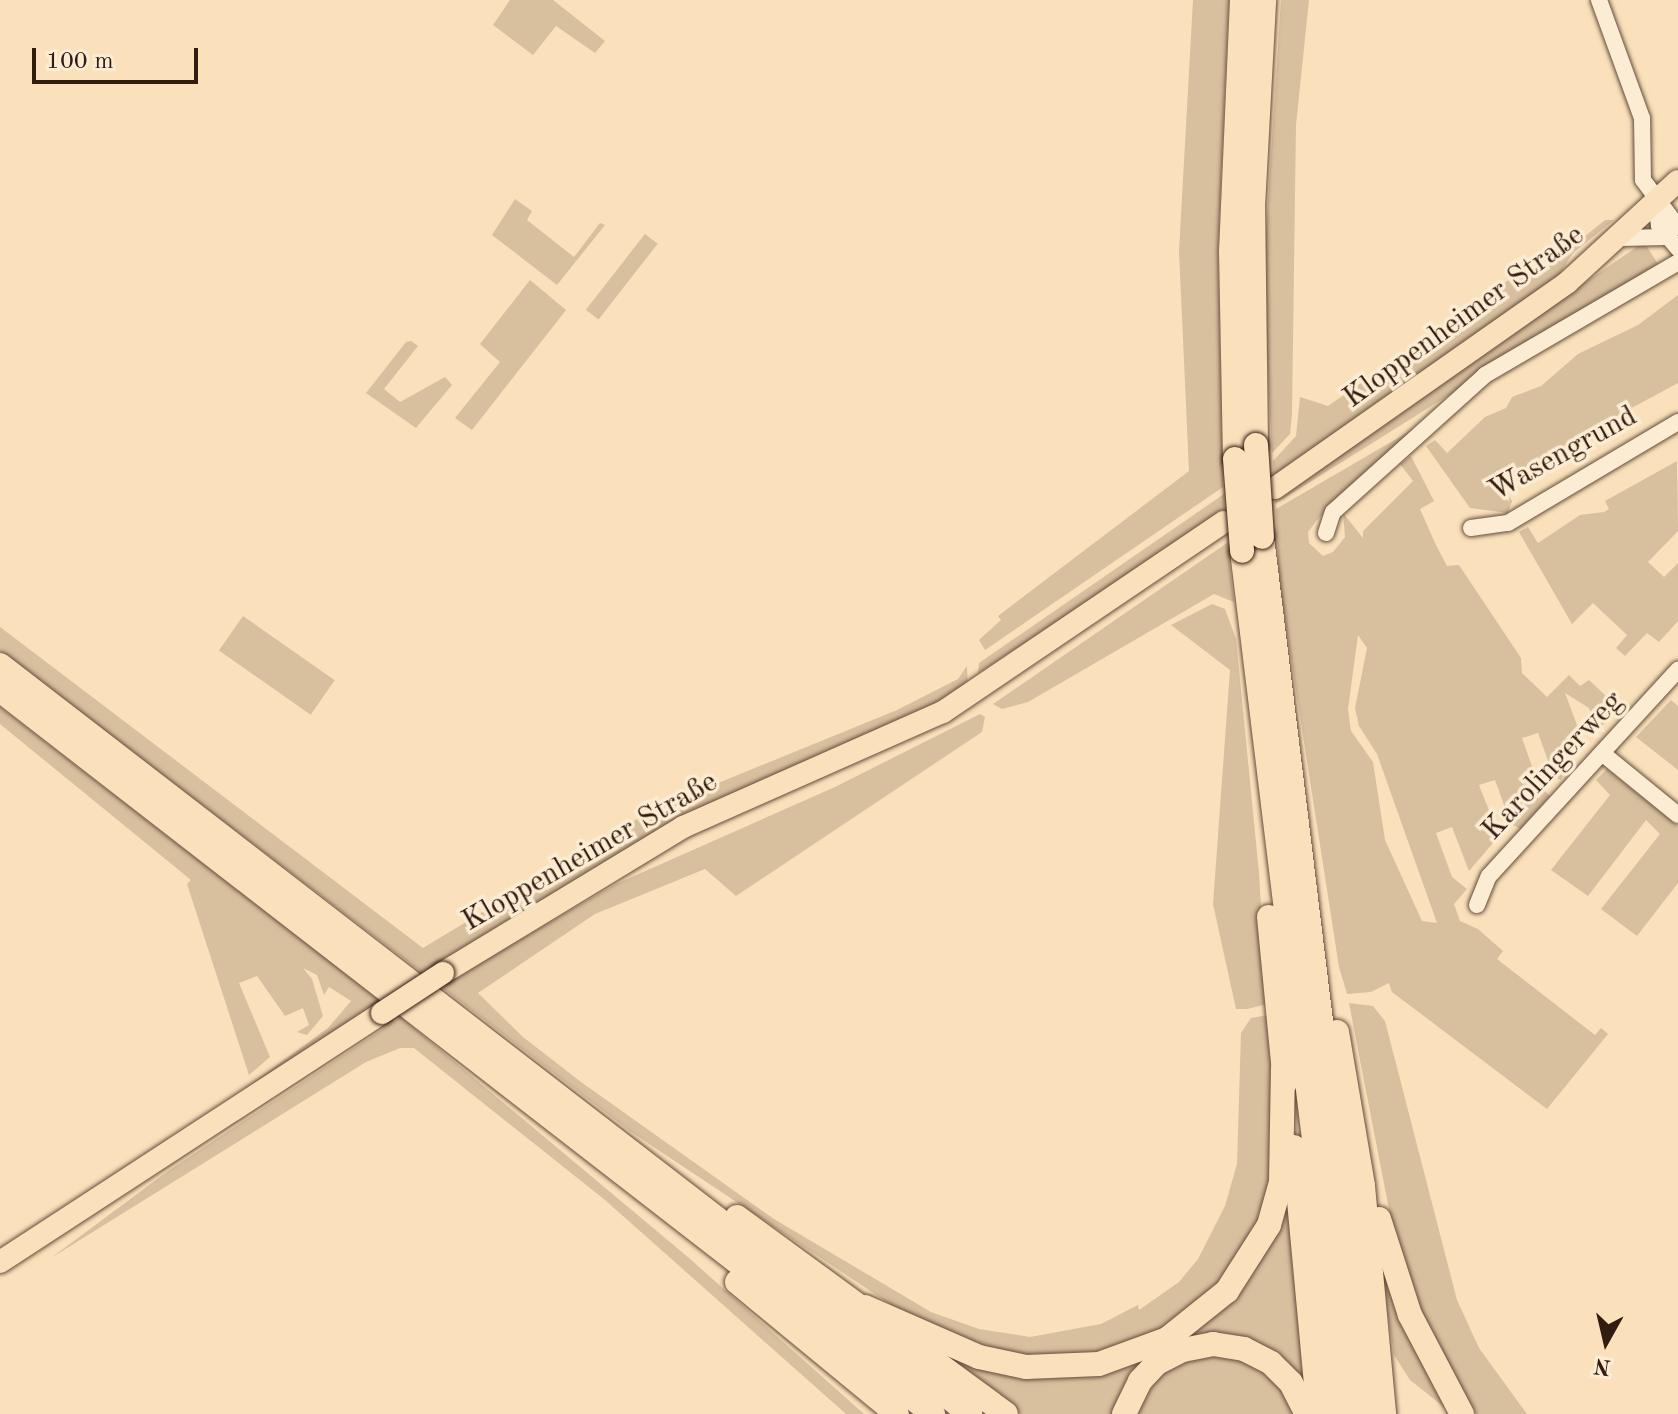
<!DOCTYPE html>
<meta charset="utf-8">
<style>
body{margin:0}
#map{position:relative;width:1678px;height:1414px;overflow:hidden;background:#fae1bb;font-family:"Old Standard TT",serif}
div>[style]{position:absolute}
.green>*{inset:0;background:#d8bf9e;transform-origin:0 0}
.roads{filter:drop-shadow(0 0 2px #644c3a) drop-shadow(0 0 2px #644c3a)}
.minor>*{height:16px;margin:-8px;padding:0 8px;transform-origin:8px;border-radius:8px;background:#fcecd3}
.major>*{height:22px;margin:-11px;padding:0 11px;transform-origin:11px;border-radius:11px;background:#fae1bb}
.highway>*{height:24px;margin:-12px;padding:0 12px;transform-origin:12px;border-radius:12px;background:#fae1bb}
.bridges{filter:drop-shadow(0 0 2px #321b0f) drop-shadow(0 0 2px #321b0f)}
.major-bridge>*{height:22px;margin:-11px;padding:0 11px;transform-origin:11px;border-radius:11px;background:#fae1bb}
.highway-bridge>*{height:24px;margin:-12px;padding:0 12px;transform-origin:12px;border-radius:12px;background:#fae1bb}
span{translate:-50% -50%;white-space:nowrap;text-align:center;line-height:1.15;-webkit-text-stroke:7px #fcecd3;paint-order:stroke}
.street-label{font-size:30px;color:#321b0f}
.north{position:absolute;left:1566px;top:1302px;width:80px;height:80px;-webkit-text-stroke:6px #fcecd3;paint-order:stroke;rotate:188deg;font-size:22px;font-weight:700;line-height:32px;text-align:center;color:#321b0f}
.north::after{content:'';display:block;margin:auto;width:28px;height:36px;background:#321b0f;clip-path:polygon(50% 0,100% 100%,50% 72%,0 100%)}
.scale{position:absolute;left:32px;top:48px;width:166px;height:36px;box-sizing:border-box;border:4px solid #321b0f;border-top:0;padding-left:10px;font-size:24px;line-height:28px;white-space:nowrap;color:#321b0f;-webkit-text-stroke:6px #fcecd3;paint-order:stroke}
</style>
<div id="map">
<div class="green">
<i style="clip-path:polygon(510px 0,553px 0,605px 41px,595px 53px,556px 26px,533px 55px,493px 25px)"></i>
<i style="clip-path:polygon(1193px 0,1229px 0,1218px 250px,1223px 487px,985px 650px,979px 640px,1001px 620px,998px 616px,1189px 471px,1179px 251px)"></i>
<i style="clip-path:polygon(1281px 0,1309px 0,1296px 125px,1292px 414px,1290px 434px,1272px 453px,1263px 278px)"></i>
<i style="clip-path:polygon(515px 199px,532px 211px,527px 220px,574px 257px,600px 223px,605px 225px,557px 285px,492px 235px)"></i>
<i style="clip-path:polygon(1605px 220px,1614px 220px,1573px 253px,1554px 283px,1274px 481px,1273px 461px,1296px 436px,1300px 397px,1328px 406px,1507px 281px,1547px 267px)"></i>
<i style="left:645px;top:234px;width:16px;height:96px;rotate:38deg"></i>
<i style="clip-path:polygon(1644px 242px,1658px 264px,1275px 504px,1275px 496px)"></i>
<i style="clip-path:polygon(530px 280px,566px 310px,472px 430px,455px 418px,500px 362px,480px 344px)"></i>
<i style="clip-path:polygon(1678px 295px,1678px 383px,1576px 438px,1578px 443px,1566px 450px,1555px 449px,1501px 482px,1512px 501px,1508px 513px,1470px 508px,1426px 446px,1435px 440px,1447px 453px,1485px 417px,1506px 408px,1512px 397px,1541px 386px,1578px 354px,1638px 325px)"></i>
<i style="clip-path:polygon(411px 341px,418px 346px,384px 389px,400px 402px,445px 377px,452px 385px,416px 428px,366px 393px,406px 342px)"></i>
<i style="clip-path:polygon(evenodd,1415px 428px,1317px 520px,1308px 532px,1309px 543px,1323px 556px,1333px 552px,1345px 537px,1343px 513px,1363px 538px,1363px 531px,1413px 481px,1400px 464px,1411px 456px,1434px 501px,1420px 509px,1435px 543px,1447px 566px,1459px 565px,1521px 658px,1522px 673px,1547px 697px,1569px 675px,1580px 686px,1589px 680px,1620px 709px,1597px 730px,1589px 708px,1565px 693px,1581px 736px,1561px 780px,1554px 777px,1538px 733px,1522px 738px,1538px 783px,1550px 796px,1521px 829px,1511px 824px,1495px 780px,1479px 785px,1499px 836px,1469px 871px,1452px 827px,1436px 833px,1452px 877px,1467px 889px,1454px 904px,1460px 921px,1478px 929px,1503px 951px,1497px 959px,1595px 1035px,1601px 1028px,1608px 1034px,1547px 1109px,1392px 992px,1389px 983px,1371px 992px,1347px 994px,1339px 967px,1279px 581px,1276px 509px,1415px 428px,1358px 635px,1367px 648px,1355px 708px,1359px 726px,1377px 754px,1437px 923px,1422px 921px,1385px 840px,1373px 762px,1351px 731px,1348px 709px,1358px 635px)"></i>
<i style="clip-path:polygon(1677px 461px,1678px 531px,1648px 562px,1664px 577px,1678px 563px,1678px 621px,1659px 642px,1647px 633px,1625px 656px,1616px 648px,1627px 635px,1593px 603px,1572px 624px,1519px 532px,1528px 527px,1538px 543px,1580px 515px,1604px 512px,1609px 509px,1605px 501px)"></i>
<i style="clip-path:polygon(1224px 494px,1225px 515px,978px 673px,979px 663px)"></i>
<i style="clip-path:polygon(1227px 543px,1234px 602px,1214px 594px,1028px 702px,1002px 709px,993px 704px)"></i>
<i style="clip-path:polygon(1212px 604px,1225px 609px,1236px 639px,1259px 873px,1267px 1004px,1247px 1009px,1236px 1009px,1213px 904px,1230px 670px,1171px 625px)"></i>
<i style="left:243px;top:616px;width:112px;height:42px;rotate:35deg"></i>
<i style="clip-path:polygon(0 627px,423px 948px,692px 786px,711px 786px,897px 710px,958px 679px,967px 666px,968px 688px,424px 974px,0 651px)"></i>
<i style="clip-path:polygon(1671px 700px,1678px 706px,1678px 770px,1636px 737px)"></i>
<i style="clip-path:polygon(0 707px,383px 1002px,207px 1116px,328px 1028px,351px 1001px,329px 987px,324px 995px,317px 975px,303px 968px,312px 979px,323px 1016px,307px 1035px,297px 1032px,309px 1025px,303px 1008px,285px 1016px,257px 976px,239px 983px,270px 1057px,249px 1075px,187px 884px,191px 880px,0 724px)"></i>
<i style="clip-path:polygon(980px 714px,985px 717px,982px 732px,736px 896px,705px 869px,595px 914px,478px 993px,523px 1037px,581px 1082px,774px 1219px,931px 1312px,979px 1329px,1030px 1337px,1101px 1324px,1138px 1305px,1139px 1310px,1179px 1282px,1198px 1259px,1225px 1206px,1237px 1164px,1241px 1033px,1251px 1018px,1268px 1015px,1278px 1093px,1268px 1202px,1231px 1274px,1167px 1330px,1077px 1360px,995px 1353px,893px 1306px,631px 1132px,440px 986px,616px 884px,835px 787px)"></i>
<i style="clip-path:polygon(1607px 769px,1678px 826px,1678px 883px,1637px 936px,1601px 909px,1660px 834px,1646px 820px,1588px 896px,1551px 870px,1610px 795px,1596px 780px)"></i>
<i style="clip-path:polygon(1349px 1003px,1373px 1006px,1385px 1021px,1457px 1300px,1479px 1348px,1527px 1414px,1476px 1414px,1425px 1328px,1392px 1225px)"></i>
<i style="clip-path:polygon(401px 1017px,689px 1258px,864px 1414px,846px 1414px,605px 1200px,414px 1048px,400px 1048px,366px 1062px,51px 1258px,168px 1171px)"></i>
<i style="clip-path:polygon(1287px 1200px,1309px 1398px,1288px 1371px,1189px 1342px,1119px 1414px,1020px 1414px,923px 1340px,1026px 1374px,1178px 1339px)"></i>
<i style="clip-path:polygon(1381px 1265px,1415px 1350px,1449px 1411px,1410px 1380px,1394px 1355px)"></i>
<i style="clip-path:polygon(1221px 1354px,1254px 1364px,1281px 1387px,1297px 1414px,1135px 1414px,1159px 1375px,1179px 1362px)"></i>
</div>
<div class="roads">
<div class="minor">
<i style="left:1599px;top:0;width:126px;rotate:70deg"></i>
<i style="left:1642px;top:118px;width:62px;rotate:89.1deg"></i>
<i style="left:1643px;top:180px;width:59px;rotate:53.3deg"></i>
<i style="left:1656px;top:204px;width:22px;rotate:82deg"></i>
<i style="left:1659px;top:226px;width:30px;rotate:50deg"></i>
<i style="left:1621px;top:238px;width:45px;rotate:-1.3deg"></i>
<i style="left:1471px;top:528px;width:37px;rotate:-8deg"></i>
<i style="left:1508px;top:523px;width:198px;rotate:-30.7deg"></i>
<i style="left:1326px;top:533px;width:22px;rotate:-72deg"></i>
<i style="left:1333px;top:512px;width:205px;rotate:-42deg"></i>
<i style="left:1485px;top:375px;width:224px;rotate:-30.3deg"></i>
<i style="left:1602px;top:753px;width:98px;rotate:39.2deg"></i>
<i style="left:1477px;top:905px;width:31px;rotate:-68deg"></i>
<i style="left:1489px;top:876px;width:280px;rotate:-47.5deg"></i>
</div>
<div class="major">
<i style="left:1275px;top:488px;width:358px;rotate:-35.1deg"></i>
<i style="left:1568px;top:282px;width:149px;rotate:-42.6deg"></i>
<i style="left:443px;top:973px;width:281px;rotate:-31.3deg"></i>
<i style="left:683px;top:827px;width:284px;rotate:-23.9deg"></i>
<i style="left:943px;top:712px;width:339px;rotate:-34.1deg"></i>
<i style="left:0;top:1262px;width:456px;rotate:-33.1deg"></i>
</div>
<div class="highway">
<i style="left:1256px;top:445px;width:239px;rotate:-90.7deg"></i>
<i style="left:1253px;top:206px;width:206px;rotate:-86.9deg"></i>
<i style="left:1235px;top:459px;width:207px;rotate:-91.1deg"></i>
<i style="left:1231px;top:252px;width:252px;rotate:-87.5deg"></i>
<i style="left:1262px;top:537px;width:686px;rotate:83.05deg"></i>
<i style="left:1345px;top:1218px;width:197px;rotate:85deg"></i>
<i style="left:1242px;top:551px;width:675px;rotate:83.02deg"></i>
<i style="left:1324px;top:1221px;width:194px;rotate:85.6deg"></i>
<i style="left:0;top:665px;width:1226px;rotate:37.67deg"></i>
<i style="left:0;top:690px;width:1181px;rotate:37.81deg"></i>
<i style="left:1269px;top:917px;width:167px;rotate:84.5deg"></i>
<i style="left:1337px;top:1032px;width:156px;rotate:80.4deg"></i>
<i style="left:1363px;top:1186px;width:229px;rotate:84.7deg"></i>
<i style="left:1294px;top:1147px;width:268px;rotate:84.7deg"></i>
<i style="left:737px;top:1217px;width:333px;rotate:36.2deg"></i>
<i style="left:1379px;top:1219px;width:101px;rotate:72.1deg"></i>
<i style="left:1410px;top:1315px;width:112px;rotate:62.3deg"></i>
<i style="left:737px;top:1282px;width:207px;rotate:39.5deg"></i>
<i style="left:865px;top:1307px;width:124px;rotate:23.7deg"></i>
<i style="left:979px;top:1357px;width:48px;rotate:12deg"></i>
<i style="left:1026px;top:1367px;width:73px;rotate:-2.4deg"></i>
<i style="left:1099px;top:1364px;width:72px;rotate:-20.2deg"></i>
<i style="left:1167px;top:1339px;width:77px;rotate:-38.7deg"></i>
<i style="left:1227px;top:1291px;width:78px;rotate:-57.5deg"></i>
<i style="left:1269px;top:1225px;width:45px;rotate:-74.4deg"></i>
<i style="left:1281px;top:1182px;width:113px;rotate:-89deg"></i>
<i style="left:1124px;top:1414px;width:37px;rotate:-64deg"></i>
<i style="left:1140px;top:1381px;width:25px;rotate:-47deg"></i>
<i style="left:1157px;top:1363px;width:29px;rotate:-27deg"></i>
<i style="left:1183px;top:1350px;width:31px;rotate:-11deg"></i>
<i style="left:1213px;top:1344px;width:31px;rotate:9deg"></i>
<i style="left:1244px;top:1349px;width:30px;rotate:27deg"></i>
<i style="left:1271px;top:1363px;width:28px;rotate:45deg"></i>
<i style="left:1291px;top:1383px;width:35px;rotate:63deg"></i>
</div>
</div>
<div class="bridges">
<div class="major-bridge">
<i style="left:382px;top:1013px;width:73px;rotate:-33.3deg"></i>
</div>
<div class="highway-bridge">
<i style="left:1256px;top:445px;width:92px;rotate:86.3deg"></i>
<i style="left:1235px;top:459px;width:92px;rotate:85.6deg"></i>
</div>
</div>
<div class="street-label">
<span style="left:1464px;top:317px;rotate:-36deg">Kloppenheimer Straße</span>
<span style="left:1563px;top:454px;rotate:-29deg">Wasengrund</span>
<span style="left:1553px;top:766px;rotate:-47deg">Karolingerweg</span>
<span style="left:590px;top:852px;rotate:-30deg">Kloppenheimer Straße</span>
</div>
<div class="north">N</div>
<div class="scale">100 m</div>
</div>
